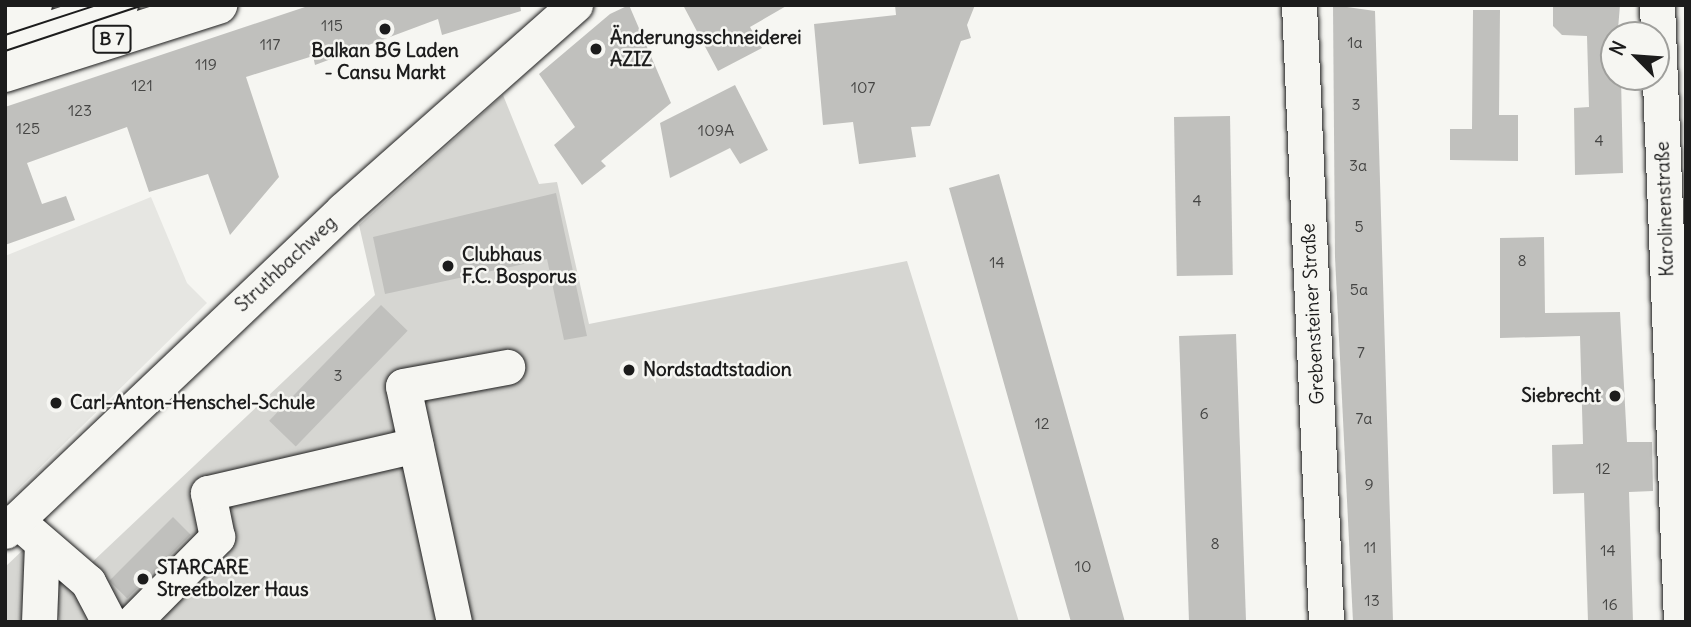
<!DOCTYPE html>
<meta charset="utf-8">
<style>
body{margin:0}
#map{position:relative;width:1691px;height:627px;overflow:hidden;background:#f6f6f2;font-family:Delius,sans-serif}
div>[style]{position:absolute}
.built>*{inset:0;background:#e6e6e2}
.green>*{inset:0;background:#d6d6d2}
.building>*{inset:0;background:#c0c0bd;transform-origin:0 0}
.roads{filter:drop-shadow(0 0 2px #1c1c1c) drop-shadow(0 0 2px #1c1c1c)}
.minor>*{height:35px;margin:-17.5px;padding:0 17.5px;transform-origin:17.5px;border-radius:17.5px;background:#f6f6f2}
.major>*{height:38px;margin:-19px;padding:0 19px;transform-origin:19px;border-radius:19px;background:#f6f6f2}
.tram>*{height:2px;margin:-1px;padding:0 1px;transform-origin:1px;border-radius:1px;background:#1c1c1c}
.dots>*{width:19px;height:19px;translate:-50% -50%;box-sizing:border-box;border:4px solid #f6f6f2;border-radius:50%}
span{translate:-50% -50%;white-space:nowrap;text-align:center;line-height:1.15;-webkit-text-stroke:5px #f6f6f2;paint-order:stroke}
.number-label{font-size:16px;color:#454544}
.number-label span{-webkit-text-stroke-width:0}
.shield-label span{padding:2px 5px;background:#f6f6f2;border:2px solid;border-radius:5px;-webkit-text-stroke-width:0}
.shield-label{font-size:18px;color:#1c1c1c;font-weight:700}
.poi-label{font-size:19px;color:#1c1c1c;font-weight:700}
.left{translate:0 -50%;text-align:left}
.right{translate:-100% -50%;text-align:right}
.street-label{font-size:19px;color:#1c1c1c}
.frame{position:absolute;inset:0;border:7px solid #1c1c1c;pointer-events:none}
.north{position:absolute;left:1600px;top:21px;width:70px;height:70px;box-sizing:border-box;background:#f6f6f2;border:2px solid #9f9f9c;border-radius:50%;rotate:295deg;font-size:19px;font-weight:700;line-height:28px;text-align:center;color:#1c1c1c}
.north::after{content:'';display:block;margin:auto;width:24px;height:32px;background:#1c1c1c;clip-path:polygon(50% 0,100% 100%,50% 72%,0 100%)}
</style>
<div id="map">
<div class="built">
<i style="clip-path:polygon(151px 197px,187px 283px,207px 303px,5px 502px,5px 256px)"></i>
</div>
<div class="green">
<i style="clip-path:polygon(503px 95px,539px 184px,557px 182px,589px 324px,907px 261px,1019px 622px,60px 622px,50px 585px,56px 570px,87px 567px,375px 295px,359px 225px)"></i>
<i style="clip-path:polygon(23px 550px,28px 551px,27px 622px,5px 622px,5px 567px)"></i>
</div>
<div class="building">
<i style="clip-path:polygon(311px 5px,520px 5px,521px 11px,442px 35px,438px 19px,315px 65px,313px 56px,246px 77px,279px 177px,230px 235px,208px 174px,149px 192px,127px 127px,27px 163px,42px 204px,66px 196px,75px 220px,5px 245px,5px 107px)"></i>
<i style="clip-path:polygon(629px 5px,671px 103px,601px 161px,606px 166px,582px 185px,554px 145px,575px 127px,539px 74px,610px 14px)"></i>
<i style="clip-path:polygon(683px 5px,788px 5px,750px 27px,762px 48px,718px 71px)"></i>
<i style="clip-path:polygon(895px 5px,975px 5px,967px 25px,971px 38px,961px 41px,930px 126px,911px 127px,916px 157px,859px 164px,853px 122px,823px 125px,814px 24px,896px 15px)"></i>
<i style="clip-path:polygon(1333px 5px,1375px 11px,1393px 622px,1353px 622px,1335px 257px)"></i>
<i style="clip-path:polygon(1553px 5px,1620px 5px,1614px 77px,1621px 77px,1623px 173px,1575px 175px,1574px 108px,1589px 107px,1587px 36px,1562px 35px,1553px 26px)"></i>
<i style="clip-path:polygon(1473px 10px,1500px 10px,1499px 115px,1518px 115px,1518px 161px,1450px 160px,1450px 129px,1472px 129px)"></i>
<i style="clip-path:polygon(735px 85px,768px 150px,740px 164px,730px 148px,670px 178px,660px 123px)"></i>
<i style="left:1230px;top:116px;width:159px;height:56px;rotate:89deg"></i>
<i style="clip-path:polygon(999px 174px,1093px 507px,1125px 622px,1071px 622px,1034px 490px,949px 188px)"></i>
<i style="clip-path:polygon(556px 193px,587px 336px,564px 340px,547px 259px,385px 294px,373px 237px)"></i>
<i style="clip-path:polygon(1544px 237px,1545px 313px,1620px 312px,1627px 442px,1652px 442px,1653px 491px,1629px 492px,1633px 622px,1588px 622px,1584px 493px,1553px 494px,1552px 445px,1583px 444px,1580px 336px,1500px 338px,1500px 238px)"></i>
<i style="left:381px;top:305px;width:37px;height:161px;rotate:44deg"></i>
<i style="left:1236px;top:334px;width:288px;height:57px;rotate:88deg"></i>
<i style="left:173px;top:517px;width:25px;height:90px;rotate:45deg"></i>
</div>
<div class="roads">
<div class="minor">
<i style="left:1299px;top:5px;width:618px;rotate:87.49deg"></i>
<i style="left:1657px;top:5px;width:617px;rotate:87.77deg"></i>
<i style="left:5px;top:43px;width:121px;rotate:-18.3deg"></i>
<i style="left:16px;top:520px;width:95px;rotate:40.7deg"></i>
<i style="left:88px;top:582px;width:45px;rotate:62.3deg"></i>
<i style="left:5px;top:531px;width:466px;rotate:-43.5deg"></i>
<i style="left:343px;top:210px;width:310px;rotate:-41.5deg"></i>
<i style="left:39px;top:622px;width:78px;rotate:-87.8deg"></i>
<i style="left:133px;top:622px;width:120px;rotate:-45.3deg"></i>
<i style="left:217px;top:537px;width:45px;rotate:-101.6deg"></i>
<i style="left:208px;top:493px;width:213px;rotate:-13deg"></i>
<i style="left:454px;top:622px;width:241px;rotate:-102.2deg"></i>
<i style="left:403px;top:386px;width:106px;rotate:-10.4deg"></i>
</div>
<div class="major">
<i style="left:5px;top:13px;width:29px;rotate:-16deg"></i>
<i style="left:5px;top:73px;width:224px;rotate:-17.7deg"></i>
</div>
</div>
<div class="tram">
<i style="left:5px;top:35px;width:97px;rotate:-18.1deg"></i>
<i style="left:5px;top:51px;width:145px;rotate:-18.4deg"></i>
</div>
<div class="dots">
<i style="left:385px;top:29px;background:#1c1c1c"></i>
<i style="left:596px;top:49px;background:#1c1c1c"></i>
<i style="left:448px;top:266px;background:#1c1c1c"></i>
<i style="left:629px;top:370px;background:#1c1c1c"></i>
<i style="left:1615px;top:396px;background:#1c1c1c"></i>
<i style="left:56px;top:403px;background:#1c1c1c"></i>
<i style="left:143px;top:579px;background:#1c1c1c"></i>
</div>
<div class="number-label">
<span style="left:332px;top:25px">115</span>
<span style="left:1355px;top:42px">1a</span>
<span style="left:270px;top:44px">117</span>
<span style="left:206px;top:64px">119</span>
<span style="left:142px;top:85px">121</span>
<span style="left:863px;top:87px">107</span>
<span style="left:1356px;top:104px">3</span>
<span style="left:80px;top:110px">123</span>
<span style="left:28px;top:128px">125</span>
<span style="left:716px;top:130px">109A</span>
<span style="left:1599px;top:140px">4</span>
<span style="left:1358px;top:165px">3a</span>
<span style="left:1197px;top:200px">4</span>
<span style="left:1359px;top:226px">5</span>
<span style="left:1522px;top:260px">8</span>
<span style="left:997px;top:262px">14</span>
<span style="left:1359px;top:289px">5a</span>
<span style="left:1361px;top:352px">7</span>
<span style="left:338px;top:375px">3</span>
<span style="left:1204px;top:413px">6</span>
<span style="left:1364px;top:418px">7a</span>
<span style="left:1042px;top:423px">12</span>
<span style="left:1603px;top:468px">12</span>
<span style="left:1369px;top:484px">9</span>
<span style="left:1215px;top:543px">8</span>
<span style="left:1370px;top:547px">11</span>
<span style="left:1608px;top:550px">14</span>
<span style="left:1083px;top:566px">10</span>
<span style="left:1372px;top:600px">13</span>
<span style="left:1610px;top:604px">16</span>
</div>
<div class="shield-label">
<span style="left:112px;top:39px">B 7</span>
</div>
<div class="poi-label">
<span class="left" style="left:610px;top:49px">Änderungsschneiderei<br>AZIZ</span>
<span style="left:385px;top:62px">Balkan BG Laden<br>- Cansu Markt</span>
<span class="left" style="left:462px;top:266px">Clubhaus<br>F.C. Bosporus</span>
<span class="left" style="left:643px;top:370px">Nordstadtstadion</span>
<span class="right" style="left:1601px;top:396px">Siebrecht</span>
<span class="left" style="left:70px;top:403px">Carl-Anton-Henschel-Schule</span>
<span class="left" style="left:157px;top:579px">STARCARE<br>Streetbolzer Haus</span>
</div>
<div class="street-label">
<span style="left:1665px;top:209px;rotate:-92deg">Karolinenstraße</span>
<span style="left:286px;top:264px;rotate:-43deg">Struthbachweg</span>
<span style="left:1313px;top:314px;rotate:-93deg">Grebensteiner Straße</span>
</div>
<div class="frame"></div>
<div class="north">N</div>
</div>
